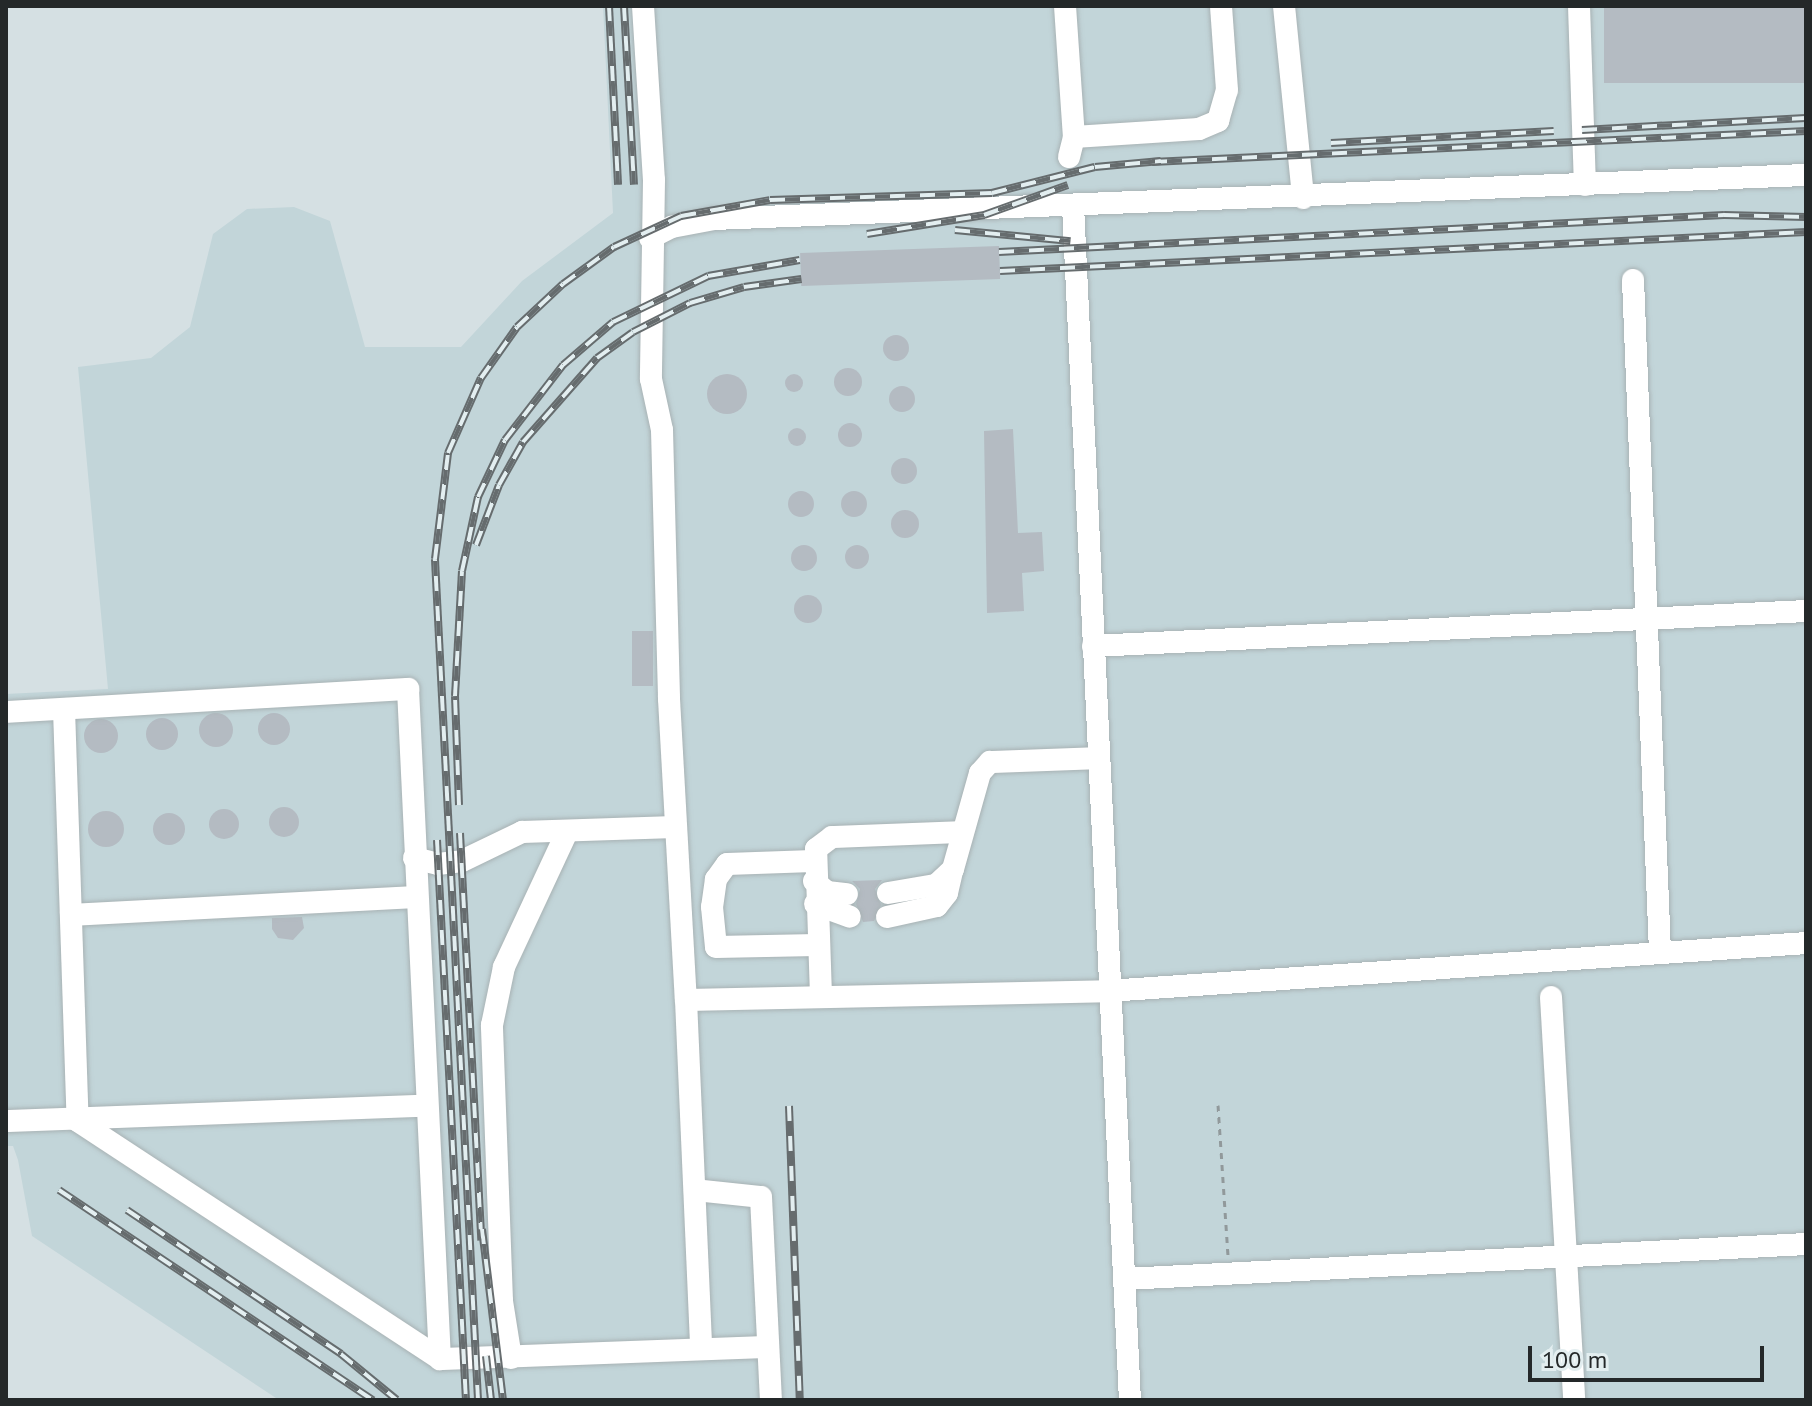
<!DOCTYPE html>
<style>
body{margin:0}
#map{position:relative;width:1812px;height:1406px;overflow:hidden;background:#d5e0e3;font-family:"PT Sans",sans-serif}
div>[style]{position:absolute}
.built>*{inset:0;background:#c2d5d9}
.building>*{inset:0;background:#b4bbc2;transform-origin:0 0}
.round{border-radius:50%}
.path>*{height:3px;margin-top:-1.5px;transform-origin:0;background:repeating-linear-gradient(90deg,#91999b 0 6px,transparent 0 12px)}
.roads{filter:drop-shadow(0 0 2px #a8b2b4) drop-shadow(0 0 2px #a8b2b4)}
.minor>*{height:22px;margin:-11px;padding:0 11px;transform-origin:11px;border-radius:11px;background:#fff}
.rail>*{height:8px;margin-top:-4px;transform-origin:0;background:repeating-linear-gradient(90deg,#e3eef0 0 15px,#666c6e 0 30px);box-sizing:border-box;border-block:2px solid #666c6e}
span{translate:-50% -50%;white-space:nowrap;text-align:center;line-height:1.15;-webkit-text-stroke:8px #e3eef0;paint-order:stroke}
.frame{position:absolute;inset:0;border:8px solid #242829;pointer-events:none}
.scale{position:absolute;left:1528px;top:1346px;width:236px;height:36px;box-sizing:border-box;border:4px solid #242829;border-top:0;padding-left:10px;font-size:24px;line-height:28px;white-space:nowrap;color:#242829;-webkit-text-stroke:6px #e3eef0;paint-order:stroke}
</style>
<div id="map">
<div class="built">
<i style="clip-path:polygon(603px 6px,1806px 6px,1806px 1400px,279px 1400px,32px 1236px,18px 1160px,13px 1146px,6px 1146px,6px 694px,108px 689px,78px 367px,151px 358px,190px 327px,213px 234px,247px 209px,294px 207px,330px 221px,365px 347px,461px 347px,522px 281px,613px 213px)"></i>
</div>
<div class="building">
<i style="left:1604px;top:6px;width:202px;height:77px"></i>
<i style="left:999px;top:246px;width:33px;height:199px;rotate:88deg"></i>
<i class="round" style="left:883px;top:335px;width:26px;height:26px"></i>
<i class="round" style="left:834px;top:368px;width:28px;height:28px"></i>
<i class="round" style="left:707px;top:374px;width:40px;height:40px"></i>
<i class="round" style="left:785px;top:374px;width:18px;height:18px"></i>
<i class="round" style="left:889px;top:386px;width:26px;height:26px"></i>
<i class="round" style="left:838px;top:423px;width:24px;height:24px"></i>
<i class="round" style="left:788px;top:428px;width:18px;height:18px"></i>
<i style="clip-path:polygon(1013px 429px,1018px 533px,1042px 532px,1044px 571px,1022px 573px,1024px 611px,987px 613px,984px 431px)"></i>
<i class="round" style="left:891px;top:458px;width:26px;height:26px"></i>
<i class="round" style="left:788px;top:491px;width:26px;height:26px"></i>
<i class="round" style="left:841px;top:491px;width:26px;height:26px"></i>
<i class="round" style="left:891px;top:510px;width:28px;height:28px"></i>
<i class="round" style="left:845px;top:545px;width:24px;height:24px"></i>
<i class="round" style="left:791px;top:545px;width:26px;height:26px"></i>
<i class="round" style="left:794px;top:595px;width:28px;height:28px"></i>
<i style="left:632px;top:631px;width:21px;height:55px"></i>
<i class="round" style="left:199px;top:713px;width:34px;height:34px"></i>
<i class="round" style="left:258px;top:713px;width:32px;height:32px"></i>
<i class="round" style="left:146px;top:718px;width:32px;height:32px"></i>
<i class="round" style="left:84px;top:719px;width:34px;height:34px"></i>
<i class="round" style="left:269px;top:807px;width:30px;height:30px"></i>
<i class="round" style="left:209px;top:809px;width:30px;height:30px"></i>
<i class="round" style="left:88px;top:811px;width:36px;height:36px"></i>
<i class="round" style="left:153px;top:813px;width:32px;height:32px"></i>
<i style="clip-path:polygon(882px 880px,875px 889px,881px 905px,874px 921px,863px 922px,856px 904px,860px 889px,852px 881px)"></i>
<i style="clip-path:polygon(302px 917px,304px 928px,293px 940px,278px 938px,272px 929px,272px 918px)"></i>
</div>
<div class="path">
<i style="left:1218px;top:1105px;width:152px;rotate:86.2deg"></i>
</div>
<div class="roads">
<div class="minor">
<i style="left:643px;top:6px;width:174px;rotate:86.4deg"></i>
<i style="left:654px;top:180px;width:199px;rotate:90.9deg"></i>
<i style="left:651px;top:379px;width:52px;rotate:77.8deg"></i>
<i style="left:662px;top:430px;width:269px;rotate:88.5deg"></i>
<i style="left:669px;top:699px;width:301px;rotate:86.8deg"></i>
<i style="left:686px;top:1000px;width:422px;rotate:-1.2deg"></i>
<i style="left:1108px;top:991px;width:700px;rotate:-3.93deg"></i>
<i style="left:1065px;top:6px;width:131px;rotate:86.1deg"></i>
<i style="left:1284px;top:6px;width:193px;rotate:84.3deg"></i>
<i style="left:1579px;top:6px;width:179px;rotate:88.1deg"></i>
<i style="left:1069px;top:157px;width:21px;rotate:-76deg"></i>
<i style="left:1074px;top:137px;width:125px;rotate:-3.7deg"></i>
<i style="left:1199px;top:129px;width:21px;rotate:-23deg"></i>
<i style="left:1218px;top:121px;width:32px;rotate:-74deg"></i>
<i style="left:1227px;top:90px;width:84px;rotate:-94.1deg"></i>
<i style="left:1073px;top:206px;width:1195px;rotate:87.27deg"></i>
<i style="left:650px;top:238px;width:25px;rotate:-27deg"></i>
<i style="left:672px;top:227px;width:43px;rotate:-10.8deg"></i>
<i style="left:714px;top:219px;width:1093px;rotate:-2.31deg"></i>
<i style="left:1633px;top:280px;width:672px;rotate:87.7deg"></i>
<i style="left:1093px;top:646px;width:714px;rotate:-2.81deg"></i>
<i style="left:64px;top:709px;width:412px;rotate:88.1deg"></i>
<i style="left:78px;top:1121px;width:433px;rotate:33.3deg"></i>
<i style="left:6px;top:712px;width:403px;rotate:-3.3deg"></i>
<i style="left:408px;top:689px;width:671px;rotate:87.27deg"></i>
<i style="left:440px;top:1359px;width:328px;rotate:-2.1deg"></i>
<i style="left:414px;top:858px;width:25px;rotate:14deg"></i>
<i style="left:438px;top:864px;width:24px;rotate:-7deg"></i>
<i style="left:462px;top:861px;width:67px;rotate:-25.8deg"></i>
<i style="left:522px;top:832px;width:153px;rotate:-1.9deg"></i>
<i style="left:813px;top:861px;width:86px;rotate:178deg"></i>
<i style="left:727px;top:864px;width:19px;rotate:126deg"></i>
<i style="left:716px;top:879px;width:28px;rotate:98deg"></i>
<i style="left:712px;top:907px;width:40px;rotate:84.3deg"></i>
<i style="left:716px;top:947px;width:101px;rotate:-1.1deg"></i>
<i style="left:814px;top:881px;width:17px;rotate:40deg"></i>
<i style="left:827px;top:892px;width:20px;rotate:6deg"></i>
<i style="left:888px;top:893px;width:49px;rotate:-9.5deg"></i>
<i style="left:936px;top:885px;width:23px;rotate:-43deg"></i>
<i style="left:953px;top:869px;width:100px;rotate:-74.3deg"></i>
<i style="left:980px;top:773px;width:15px;rotate:-48deg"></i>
<i style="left:990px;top:762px;width:107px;rotate:-2.1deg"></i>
<i style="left:815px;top:904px;width:37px;rotate:20deg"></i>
<i style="left:71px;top:915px;width:344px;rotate:-3deg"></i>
<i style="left:887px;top:917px;width:51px;rotate:-12.4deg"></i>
<i style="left:937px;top:906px;width:16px;rotate:-52deg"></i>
<i style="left:947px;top:893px;width:23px;rotate:-77deg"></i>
<i style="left:821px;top:996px;width:147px;rotate:-91.9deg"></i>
<i style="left:816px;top:849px;width:20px;rotate:-37deg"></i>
<i style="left:832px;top:837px;width:129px;rotate:-2.2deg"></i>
<i style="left:1551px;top:997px;width:404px;rotate:86.7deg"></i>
<i style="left:686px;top:1000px;width:349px;rotate:87.5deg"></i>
<i style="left:6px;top:1121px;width:419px;rotate:-2.1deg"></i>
<i style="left:695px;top:1190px;width:66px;rotate:6.1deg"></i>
<i style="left:761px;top:1197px;width:203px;rotate:87.2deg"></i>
<i style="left:1125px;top:1279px;width:682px;rotate:-2.94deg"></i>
<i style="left:511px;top:1358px;width:58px;rotate:-99deg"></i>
<i style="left:502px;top:1301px;width:276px;rotate:-92.1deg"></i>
<i style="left:492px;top:1025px;width:59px;rotate:-78.3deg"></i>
<i style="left:504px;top:967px;width:149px;rotate:-65deg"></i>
</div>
</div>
<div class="rail">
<i style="left:609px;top:6px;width:179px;rotate:87.1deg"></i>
<i style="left:624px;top:6px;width:179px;rotate:86.8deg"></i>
<i style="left:1582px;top:130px;width:224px;rotate:-3.1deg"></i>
<i style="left:1331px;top:143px;width:223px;rotate:-3.1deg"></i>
<i style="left:1152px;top:162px;width:655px;rotate:-2.71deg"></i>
<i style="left:955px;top:230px;width:116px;rotate:5.5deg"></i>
<i style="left:867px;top:234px;width:119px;rotate:-9.2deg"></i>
<i style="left:984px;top:215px;width:89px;rotate:-19.7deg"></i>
<i style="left:999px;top:252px;width:726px;rotate:-2.92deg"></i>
<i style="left:1724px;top:215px;width:82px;rotate:1.4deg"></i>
<i style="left:1000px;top:271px;width:807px;rotate:-2.77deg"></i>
<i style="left:476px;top:545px;width:64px;rotate:-69deg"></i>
<i style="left:499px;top:485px;width:49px;rotate:-60.8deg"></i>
<i style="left:523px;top:442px;width:112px;rotate:-48.6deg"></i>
<i style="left:597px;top:358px;width:44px;rotate:-35.8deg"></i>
<i style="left:633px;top:332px;width:64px;rotate:-27deg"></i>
<i style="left:690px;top:303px;width:56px;rotate:-16.5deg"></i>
<i style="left:744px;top:287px;width:58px;rotate:-8deg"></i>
<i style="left:459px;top:805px;width:109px;rotate:-92.1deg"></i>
<i style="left:455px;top:696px;width:125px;rotate:-86.8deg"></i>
<i style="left:462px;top:571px;width:76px;rotate:-77.8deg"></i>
<i style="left:478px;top:497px;width:63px;rotate:-64.7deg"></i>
<i style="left:505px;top:440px;width:95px;rotate:-52.3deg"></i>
<i style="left:563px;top:365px;width:66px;rotate:-40.7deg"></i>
<i style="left:613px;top:322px;width:106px;rotate:-25.8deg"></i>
<i style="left:708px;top:276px;width:93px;rotate:-9.9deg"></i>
<i style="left:460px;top:833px;width:408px;rotate:87deg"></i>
<i style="left:437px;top:840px;width:561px;rotate:87.04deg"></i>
<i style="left:789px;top:1106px;width:294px;rotate:87.9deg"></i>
<i style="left:59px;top:1190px;width:378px;rotate:33.8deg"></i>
<i style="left:127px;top:1210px;width:258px;rotate:33.9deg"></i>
<i style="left:341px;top:1354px;width:72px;rotate:39.4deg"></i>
<i style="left:482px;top:1229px;width:172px;rotate:83deg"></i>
<i style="left:486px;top:1356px;width:44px;rotate:83.5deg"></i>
<i style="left:478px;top:1400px;width:842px;rotate:-92.93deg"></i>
<i style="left:435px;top:559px;width:107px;rotate:-83deg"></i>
<i style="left:448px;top:453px;width:82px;rotate:-66.3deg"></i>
<i style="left:481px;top:378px;width:62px;rotate:-54.8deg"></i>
<i style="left:517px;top:327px;width:63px;rotate:-43.1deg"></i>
<i style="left:563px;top:284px;width:63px;rotate:-36deg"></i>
<i style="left:614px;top:247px;width:74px;rotate:-24.8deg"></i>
<i style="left:681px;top:216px;width:90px;rotate:-10.2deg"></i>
<i style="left:770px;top:200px;width:222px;rotate:-1.8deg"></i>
<i style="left:992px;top:193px;width:106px;rotate:-14.2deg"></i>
<i style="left:1095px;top:167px;width:66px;rotate:-5.2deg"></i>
</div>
<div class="frame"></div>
<div class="scale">100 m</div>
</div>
